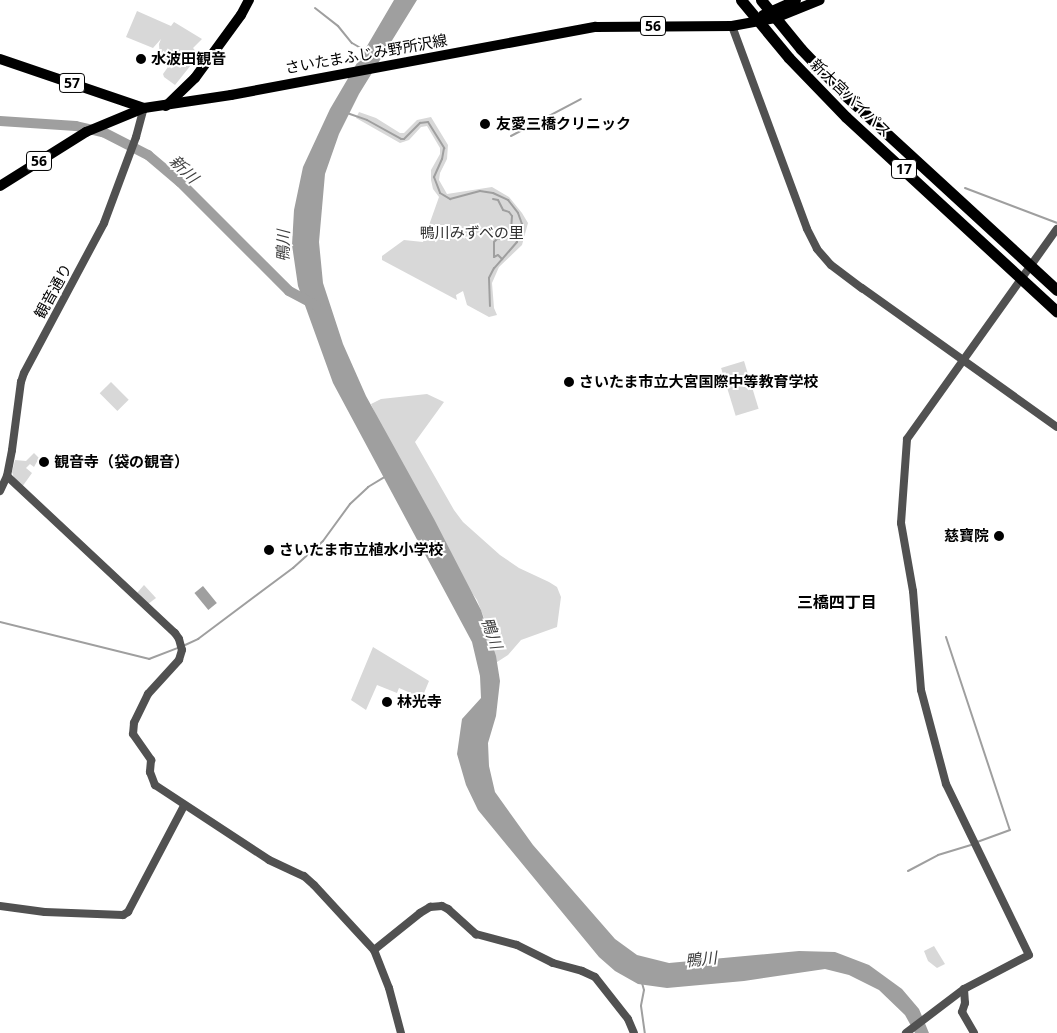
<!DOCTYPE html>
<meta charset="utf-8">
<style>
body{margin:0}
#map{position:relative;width:1057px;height:1033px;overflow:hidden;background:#fff;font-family:"Open Sans","Noto Sans JP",sans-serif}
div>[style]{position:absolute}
.green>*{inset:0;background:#d8d8d8;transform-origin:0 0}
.water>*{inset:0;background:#9f9f9f;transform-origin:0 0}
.stream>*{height:2px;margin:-1px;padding:0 1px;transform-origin:1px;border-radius:1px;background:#9f9f9f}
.river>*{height:10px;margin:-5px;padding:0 5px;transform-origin:5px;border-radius:5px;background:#9f9f9f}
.minor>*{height:8px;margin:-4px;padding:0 4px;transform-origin:4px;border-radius:4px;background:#515151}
.major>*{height:10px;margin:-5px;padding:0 5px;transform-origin:5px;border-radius:5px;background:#000}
.highway>*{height:11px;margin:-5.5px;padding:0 5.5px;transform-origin:5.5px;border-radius:5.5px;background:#000}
.dots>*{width:14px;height:14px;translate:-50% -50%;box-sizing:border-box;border:2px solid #fff;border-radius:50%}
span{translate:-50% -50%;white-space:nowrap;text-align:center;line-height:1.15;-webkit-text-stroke:4px #fff;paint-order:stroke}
.shield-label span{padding:1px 4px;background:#fff;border:1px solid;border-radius:4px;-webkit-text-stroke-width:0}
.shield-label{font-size:14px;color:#000;font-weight:700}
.street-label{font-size:15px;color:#000}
.poi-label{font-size:15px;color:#000;font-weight:700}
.left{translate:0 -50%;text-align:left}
.right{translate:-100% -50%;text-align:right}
.park-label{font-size:15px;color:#2f2f2f}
.water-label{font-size:16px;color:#404040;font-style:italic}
.neighbourhood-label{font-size:16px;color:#000;font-weight:700}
</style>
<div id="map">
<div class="green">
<i style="clip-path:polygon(137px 11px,171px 26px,174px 22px,202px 39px,193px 48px,199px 55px,175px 85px,164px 77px,163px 74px,168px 67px,160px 60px,159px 44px,161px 39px,153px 48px,126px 37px)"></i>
<i style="clip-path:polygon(359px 112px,376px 118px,400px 133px,404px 133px,417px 120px,431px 117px,448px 145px,447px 159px,440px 173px,439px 180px,447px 194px,492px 187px,509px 197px,522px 213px,528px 223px,522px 245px,499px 267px,492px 283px,494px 308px,497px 315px,489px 317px,467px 305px,463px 291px,456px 295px,457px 300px,382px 260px,382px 256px,404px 240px,423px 242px,439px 197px,433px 189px,431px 180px,431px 170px,440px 154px,440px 148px,427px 126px,421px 127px,409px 140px,400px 143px,356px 118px)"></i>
<i style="left:744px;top:361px;width:50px;height:24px;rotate:73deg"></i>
<i style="left:111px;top:382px;width:25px;height:16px;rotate:45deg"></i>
<i style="clip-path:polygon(427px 394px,444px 402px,415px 442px,454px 510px,463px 522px,500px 555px,519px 568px,549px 582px,557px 587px,561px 597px,557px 627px,521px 640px,508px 655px,494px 664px,490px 633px,477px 600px,465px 583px,393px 456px,371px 404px,381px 399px)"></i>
<i style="clip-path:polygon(34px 453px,39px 458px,34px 467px,30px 464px,26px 468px,32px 473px,22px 487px,14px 478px,12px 472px,15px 460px,26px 461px)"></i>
<i style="clip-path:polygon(144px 585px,156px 598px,148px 604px,137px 593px)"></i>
<i style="clip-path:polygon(373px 647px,429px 681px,422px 698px,399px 688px,397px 693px,377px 685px,366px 710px,351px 700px)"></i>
<i style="clip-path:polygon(934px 946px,945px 964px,937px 968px,928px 961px,924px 951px)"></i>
</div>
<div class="water">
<i style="clip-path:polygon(394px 0,417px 0,359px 94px,339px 134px,325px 174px,319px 242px,323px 283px,343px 344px,366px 396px,434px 519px,481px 610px,496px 656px,500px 681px,496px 716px,488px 743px,489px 766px,495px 792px,533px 845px,615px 939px,637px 955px,669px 963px,799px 951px,835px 952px,869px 965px,902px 989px,919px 1009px,929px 1033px,915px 1033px,905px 1015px,879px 990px,849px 975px,825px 969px,744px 981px,667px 988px,638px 984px,615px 971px,599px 957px,478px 810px,466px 785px,457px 754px,462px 719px,481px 698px,480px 676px,472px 642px,333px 383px,298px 286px,292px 245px,294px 210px,303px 167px,330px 109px)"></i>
<i style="left:203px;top:586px;width:22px;height:11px;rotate:51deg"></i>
</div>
<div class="stream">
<i style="left:315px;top:8px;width:29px;rotate:38deg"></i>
<i style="left:338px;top:26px;width:22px;rotate:51deg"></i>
<i style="left:352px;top:43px;width:14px;rotate:30deg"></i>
<i style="left:347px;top:113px;width:21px;rotate:19deg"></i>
<i style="left:367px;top:120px;width:39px;rotate:29deg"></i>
<i style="left:401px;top:139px;width:3px"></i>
<i style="left:404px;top:139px;width:23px;rotate:-45deg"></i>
<i style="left:420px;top:123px;width:8px;rotate:-7deg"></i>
<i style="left:428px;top:122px;width:31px;rotate:58deg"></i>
<i style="left:444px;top:148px;width:11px;rotate:100deg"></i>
<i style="left:442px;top:159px;width:20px;rotate:114deg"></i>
<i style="left:434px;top:177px;width:17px;rotate:69deg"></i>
<i style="left:440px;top:193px;width:12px;rotate:31deg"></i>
<i style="left:450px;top:199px;width:31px;rotate:-15deg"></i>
<i style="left:480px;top:191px;width:13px;rotate:9deg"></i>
<i style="left:493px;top:193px;width:17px;rotate:25deg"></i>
<i style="left:508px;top:200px;width:16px;rotate:52deg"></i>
<i style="left:518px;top:213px;width:12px;rotate:70deg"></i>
<i style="left:522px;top:224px;width:19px;rotate:106deg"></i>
<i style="left:517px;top:242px;width:35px;rotate:131deg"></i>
<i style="left:494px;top:268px;width:11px;rotate:117deg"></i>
<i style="left:489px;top:278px;width:28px;rotate:88deg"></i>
<i style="left:511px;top:136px;width:79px;rotate:-27.9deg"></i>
<i style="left:965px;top:188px;width:98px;rotate:20.8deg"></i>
<i style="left:493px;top:199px;width:5px;rotate:11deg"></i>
<i style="left:498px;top:200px;width:11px;rotate:63deg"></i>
<i style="left:503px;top:210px;width:6px;rotate:18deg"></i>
<i style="left:509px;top:212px;width:5px;rotate:53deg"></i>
<i style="left:512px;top:216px;width:14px;rotate:94deg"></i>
<i style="left:511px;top:230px;width:8px;rotate:113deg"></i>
<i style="left:508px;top:237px;width:11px;rotate:170deg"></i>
<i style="left:497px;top:239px;width:4px;rotate:135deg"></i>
<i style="left:494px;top:242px;width:15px;rotate:90deg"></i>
<i style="left:494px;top:257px;width:4px;rotate:-27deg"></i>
<i style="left:498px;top:255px;width:6px;rotate:45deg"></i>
<i style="left:0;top:622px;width:154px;rotate:13.9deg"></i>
<i style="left:149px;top:659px;width:31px;rotate:-21deg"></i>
<i style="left:946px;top:637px;width:203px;rotate:71.7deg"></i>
<i style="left:1010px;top:830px;width:35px;rotate:160deg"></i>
<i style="left:183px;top:646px;width:17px;rotate:-25deg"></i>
<i style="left:198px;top:639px;width:119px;rotate:-36.8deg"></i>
<i style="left:293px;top:568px;width:40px;rotate:-42deg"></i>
<i style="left:323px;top:541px;width:46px;rotate:-53.9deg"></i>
<i style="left:350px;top:504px;width:25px;rotate:-43deg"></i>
<i style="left:368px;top:487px;width:21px;rotate:-31deg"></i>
<i style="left:908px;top:871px;width:34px;rotate:-28deg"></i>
<i style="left:938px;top:855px;width:37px;rotate:-17deg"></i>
<i style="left:642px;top:983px;width:7px;rotate:74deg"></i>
<i style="left:644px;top:990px;width:16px;rotate:101deg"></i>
<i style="left:641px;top:1006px;width:27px;rotate:82deg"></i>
</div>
<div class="river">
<i style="left:0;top:121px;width:76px;rotate:3.8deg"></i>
<i style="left:76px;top:126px;width:28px;rotate:13deg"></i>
<i style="left:103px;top:132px;width:51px;rotate:27.1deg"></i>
<i style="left:148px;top:155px;width:42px;rotate:40.2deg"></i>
<i style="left:180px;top:182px;width:154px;rotate:45deg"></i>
<i style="left:289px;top:291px;width:30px;rotate:28deg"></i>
</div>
<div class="minor">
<i style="left:732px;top:26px;width:216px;rotate:69.7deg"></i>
<i style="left:807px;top:229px;width:22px;rotate:63deg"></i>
<i style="left:817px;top:249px;width:21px;rotate:49deg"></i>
<i style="left:831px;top:265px;width:39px;rotate:37deg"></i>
<i style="left:862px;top:288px;width:239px;rotate:35.5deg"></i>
<i style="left:7px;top:476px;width:230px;rotate:43.1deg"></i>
<i style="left:175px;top:633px;width:7px;rotate:56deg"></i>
<i style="left:179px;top:639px;width:11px;rotate:75deg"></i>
<i style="left:182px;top:650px;width:10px;rotate:107deg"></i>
<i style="left:179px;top:660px;width:46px;rotate:132.4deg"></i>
<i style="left:148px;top:694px;width:32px;rotate:116deg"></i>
<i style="left:134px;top:723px;width:11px;rotate:95deg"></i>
<i style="left:133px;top:734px;width:32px;rotate:55deg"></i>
<i style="left:151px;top:760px;width:12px;rotate:95deg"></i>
<i style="left:150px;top:772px;width:14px;rotate:69deg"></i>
<i style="left:155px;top:785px;width:136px;rotate:33.3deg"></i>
<i style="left:269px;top:860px;width:38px;rotate:25deg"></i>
<i style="left:304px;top:876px;width:13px;rotate:42deg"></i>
<i style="left:314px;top:885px;width:88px;rotate:47.3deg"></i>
<i style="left:374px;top:950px;width:41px;rotate:68.5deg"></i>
<i style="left:389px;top:988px;width:47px;rotate:75.1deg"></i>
<i style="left:0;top:491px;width:17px;rotate:-65deg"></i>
<i style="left:7px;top:476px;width:26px;rotate:-79deg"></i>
<i style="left:12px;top:450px;width:69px;rotate:-82.5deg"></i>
<i style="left:21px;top:382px;width:9px;rotate:-72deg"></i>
<i style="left:24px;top:373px;width:170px;rotate:-61.9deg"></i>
<i style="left:104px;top:223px;width:92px;rotate:-69.6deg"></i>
<i style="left:136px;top:137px;width:30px;rotate:-75deg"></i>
<i style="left:0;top:906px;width:45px;rotate:7.6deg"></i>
<i style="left:45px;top:912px;width:78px;rotate:2.2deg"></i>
<i style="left:123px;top:915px;width:6px;rotate:-31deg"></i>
<i style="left:128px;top:912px;width:120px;rotate:-62.2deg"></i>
<i style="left:374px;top:950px;width:59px;rotate:-38.8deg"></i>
<i style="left:420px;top:913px;width:12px;rotate:-31deg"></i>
<i style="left:430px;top:907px;width:12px;rotate:-5deg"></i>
<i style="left:442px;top:906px;width:7px;rotate:27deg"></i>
<i style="left:448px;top:909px;width:38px;rotate:42deg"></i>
<i style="left:476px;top:934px;width:42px;rotate:15deg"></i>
<i style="left:517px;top:945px;width:40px;rotate:26.6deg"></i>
<i style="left:553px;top:963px;width:30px;rotate:15deg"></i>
<i style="left:582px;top:971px;width:14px;rotate:25deg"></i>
<i style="left:595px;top:977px;width:53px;rotate:51.8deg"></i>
<i style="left:628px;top:1019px;width:15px;rotate:67deg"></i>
<i style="left:964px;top:989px;width:14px;rotate:86deg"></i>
<i style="left:965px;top:1003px;width:9px;rotate:108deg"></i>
<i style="left:962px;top:1012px;width:24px;rotate:60deg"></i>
<i style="left:906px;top:1033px;width:73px;rotate:-37.2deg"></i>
<i style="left:964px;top:989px;width:73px;rotate:-27.6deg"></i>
<i style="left:1029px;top:955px;width:190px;rotate:-115.9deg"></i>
<i style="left:946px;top:784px;width:97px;rotate:-104.9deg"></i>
<i style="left:921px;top:690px;width:99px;rotate:-94.6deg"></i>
<i style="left:913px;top:591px;width:69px;rotate:-100deg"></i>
<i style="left:901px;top:523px;width:84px;rotate:-85.9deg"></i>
<i style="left:907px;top:439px;width:258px;rotate:-54.5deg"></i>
</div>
<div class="major">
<i style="left:763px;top:15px;width:36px;rotate:-24deg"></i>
<i style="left:0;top:59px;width:152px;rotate:18.8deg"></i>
<i style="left:166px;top:106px;width:40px;rotate:-44deg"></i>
<i style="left:195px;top:78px;width:78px;rotate:-53.9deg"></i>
<i style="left:241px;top:15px;width:17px;rotate:-62deg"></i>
<i style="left:0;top:186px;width:102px;rotate:-32.1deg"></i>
<i style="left:86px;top:132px;width:63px;rotate:-22.5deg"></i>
<i style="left:144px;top:108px;width:88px;rotate:-8.5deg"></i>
<i style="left:231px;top:95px;width:371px;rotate:-10.6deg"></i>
<i style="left:596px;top:27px;width:136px;rotate:-0.4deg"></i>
<i style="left:732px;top:26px;width:44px;rotate:-10.5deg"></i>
<i style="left:775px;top:18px;width:48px;rotate:-21.8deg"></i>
</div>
<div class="highway">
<i style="left:741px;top:0;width:75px;rotate:50.4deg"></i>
<i style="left:789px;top:58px;width:82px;rotate:46deg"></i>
<i style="left:846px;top:117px;width:287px;rotate:42.7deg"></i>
<i style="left:761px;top:0;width:63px;rotate:50.8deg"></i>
<i style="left:801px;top:49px;width:66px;rotate:46.2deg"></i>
<i style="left:847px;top:97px;width:285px;rotate:42.6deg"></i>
</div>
<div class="dots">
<i style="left:141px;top:59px;background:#000"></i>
<i style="left:485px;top:124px;background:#000"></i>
<i style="left:569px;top:382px;background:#000"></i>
<i style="left:44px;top:462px;background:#000"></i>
<i style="left:999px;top:536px;background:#000"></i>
<i style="left:269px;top:550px;background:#000"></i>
<i style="left:387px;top:702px;background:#000"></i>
</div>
<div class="shield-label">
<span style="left:653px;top:26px">56</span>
<span style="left:72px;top:83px">57</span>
<span style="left:39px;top:161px">56</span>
<span style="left:904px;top:169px">17</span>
</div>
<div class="street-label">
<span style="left:366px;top:54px;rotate:-10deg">さいたまふじみ野所沢線</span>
<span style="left:851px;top:98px;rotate:44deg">新大宮バイパス</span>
<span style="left:53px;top:291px;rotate:-61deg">観音通り</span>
</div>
<div class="poi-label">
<span class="left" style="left:151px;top:59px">水波田観音</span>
<span class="left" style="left:496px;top:124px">友愛三橋クリニック</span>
<span class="left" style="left:579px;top:382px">さいたま市立大宮国際中等教育学校</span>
<span class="left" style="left:54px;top:462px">観音寺（袋の観音）</span>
<span class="right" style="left:989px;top:536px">慈寶院</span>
<span class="left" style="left:279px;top:550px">さいたま市立植水小学校</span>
<span class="left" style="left:397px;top:702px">林光寺</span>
</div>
<div class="park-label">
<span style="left:472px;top:233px">鴨川みずべの里</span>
</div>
<div class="water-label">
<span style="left:184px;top:169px;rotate:44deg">新川</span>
<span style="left:283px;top:246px;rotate:-89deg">鴨川</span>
<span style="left:492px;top:633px;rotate:71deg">鴨川</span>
<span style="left:701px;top:959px;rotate:-6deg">鴨川</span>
</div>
<div class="neighbourhood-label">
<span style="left:837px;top:602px">三橋四丁目</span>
</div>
</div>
